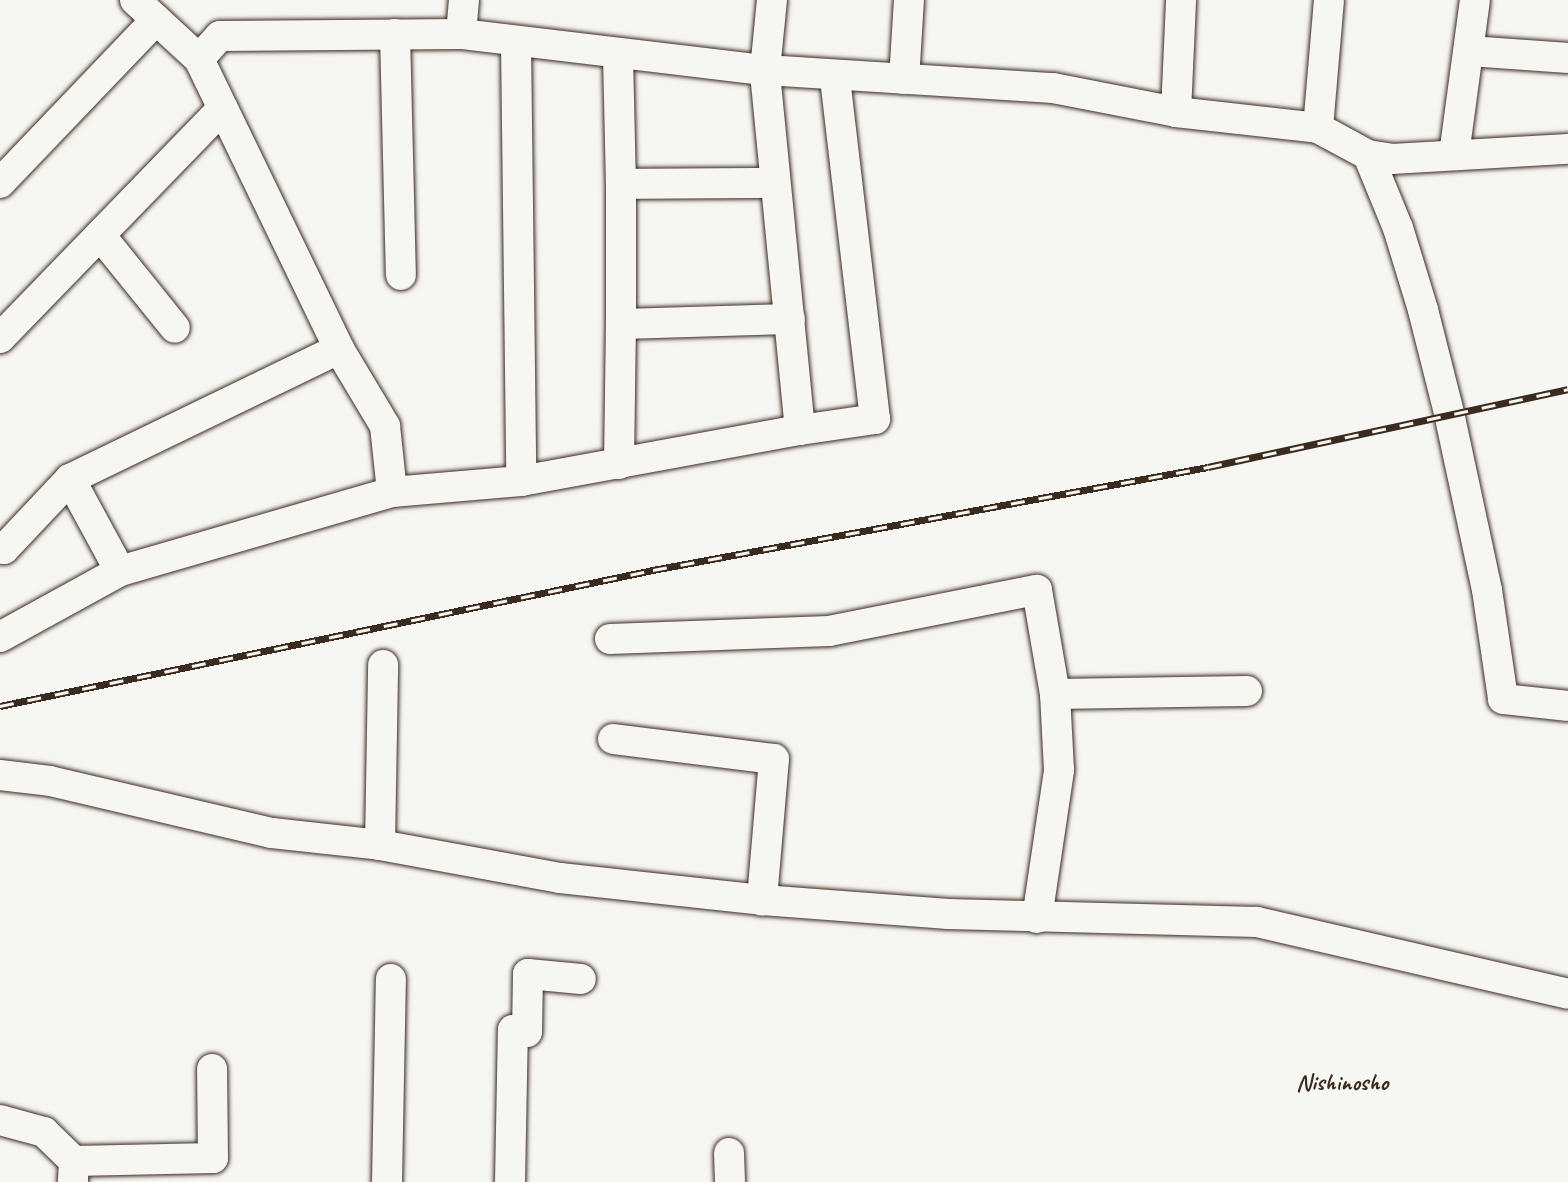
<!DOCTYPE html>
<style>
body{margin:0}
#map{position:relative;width:1568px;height:1182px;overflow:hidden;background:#f6f6f2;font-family:Caveat,sans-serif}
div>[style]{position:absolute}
.roads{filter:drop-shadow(0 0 2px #3b2a1e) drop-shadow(0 0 2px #3b2a1e)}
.minor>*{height:30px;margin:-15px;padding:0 15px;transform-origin:15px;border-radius:15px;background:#f6f6f2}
.rail>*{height:7px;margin-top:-3.5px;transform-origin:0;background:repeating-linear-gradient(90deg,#f6f6f2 0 14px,#3b2a1e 0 28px);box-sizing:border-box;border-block:2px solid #3b2a1e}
span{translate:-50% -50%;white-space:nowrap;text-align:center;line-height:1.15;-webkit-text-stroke:4.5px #f6f6f2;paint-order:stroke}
.quarter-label{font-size:24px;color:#3b2a1e;font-weight:700}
</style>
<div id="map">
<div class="roads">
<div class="minor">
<i style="left:135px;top:0;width:87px;rotate:42.7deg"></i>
<i style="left:199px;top:59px;width:322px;rotate:64.2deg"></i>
<i style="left:339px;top:349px;width:90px;rotate:59.1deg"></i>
<i style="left:385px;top:426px;width:66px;rotate:83.9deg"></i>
<i style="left:395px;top:34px;width:241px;rotate:88.6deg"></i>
<i style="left:461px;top:34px;width:34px;rotate:-85deg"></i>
<i style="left:516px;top:42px;width:439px;rotate:89.3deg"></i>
<i style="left:1470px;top:51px;width:98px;rotate:4.1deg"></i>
<i style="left:618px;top:55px;width:129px;rotate:88.7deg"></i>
<i style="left:199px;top:59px;width:31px;rotate:-48deg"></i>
<i style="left:220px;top:36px;width:241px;rotate:-0.5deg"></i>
<i style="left:461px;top:34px;width:306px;rotate:6.8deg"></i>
<i style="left:765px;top:70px;width:289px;rotate:3.6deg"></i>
<i style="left:1053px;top:88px;width:125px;rotate:11deg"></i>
<i style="left:1176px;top:112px;width:143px;rotate:6.4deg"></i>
<i style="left:1318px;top:128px;width:57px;rotate:28.4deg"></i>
<i style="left:1368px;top:155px;width:24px;rotate:9deg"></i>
<i style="left:1392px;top:159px;width:176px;rotate:-3.3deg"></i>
<i style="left:904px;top:79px;width:79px;rotate:-86.4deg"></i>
<i style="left:1176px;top:112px;width:112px;rotate:-87.4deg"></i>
<i style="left:1318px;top:128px;width:128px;rotate:-85.1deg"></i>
<i style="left:1368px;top:155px;width:79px;rotate:67.7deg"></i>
<i style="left:1398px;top:228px;width:86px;rotate:73deg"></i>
<i style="left:1423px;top:310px;width:106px;rotate:75.8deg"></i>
<i style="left:1449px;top:413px;width:181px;rotate:77.9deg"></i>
<i style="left:1487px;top:590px;width:110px;rotate:81.6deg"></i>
<i style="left:1503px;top:699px;width:65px;rotate:6.1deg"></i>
<i style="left:1454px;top:155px;width:156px;rotate:-82.3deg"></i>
<i style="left:0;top:183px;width:226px;rotate:-46.3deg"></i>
<i style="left:100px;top:235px;width:119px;rotate:51.1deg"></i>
<i style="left:621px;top:324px;width:140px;rotate:-90deg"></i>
<i style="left:621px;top:184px;width:153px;rotate:-0.4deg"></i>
<i style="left:0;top:338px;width:320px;rotate:-45.9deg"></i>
<i style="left:800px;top:430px;width:76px;rotate:-8.3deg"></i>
<i style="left:875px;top:419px;width:345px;rotate:-96.7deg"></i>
<i style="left:619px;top:464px;width:140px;rotate:-89.2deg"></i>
<i style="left:621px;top:324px;width:169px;rotate:-1.7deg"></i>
<i style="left:0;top:548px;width:4px;rotate:14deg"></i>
<i style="left:4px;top:549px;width:96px;rotate:-46.7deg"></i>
<i style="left:120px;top:571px;width:105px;rotate:-118.5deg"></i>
<i style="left:70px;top:479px;width:299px;rotate:-25.8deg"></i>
<i style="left:0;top:637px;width:137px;rotate:-28.8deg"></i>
<i style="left:120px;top:571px;width:283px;rotate:-16.2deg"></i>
<i style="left:392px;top:492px;width:129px;rotate:-4.9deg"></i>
<i style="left:521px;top:481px;width:284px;rotate:-10.4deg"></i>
<i style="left:800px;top:430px;width:362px;rotate:-95.6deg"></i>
<i style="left:765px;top:70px;width:70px;rotate:-84.3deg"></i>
<i style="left:610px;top:639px;width:219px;rotate:-2.1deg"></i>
<i style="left:829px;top:631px;width:212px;rotate:-11.2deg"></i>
<i style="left:1037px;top:590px;width:106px;rotate:80.2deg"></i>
<i style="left:1055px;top:694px;width:192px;rotate:-0.9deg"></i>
<i style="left:613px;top:739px;width:162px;rotate:7.1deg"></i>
<i style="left:774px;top:759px;width:142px;rotate:94.9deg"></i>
<i style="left:0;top:775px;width:50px;rotate:6.8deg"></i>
<i style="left:50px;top:781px;width:228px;rotate:13.2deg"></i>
<i style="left:272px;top:833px;width:109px;rotate:6.3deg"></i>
<i style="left:380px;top:845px;width:183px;rotate:10.4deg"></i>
<i style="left:560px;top:878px;width:203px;rotate:6.2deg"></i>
<i style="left:762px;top:900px;width:187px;rotate:4.3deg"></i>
<i style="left:948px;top:914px;width:309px;rotate:1.5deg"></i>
<i style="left:1257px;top:922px;width:319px;rotate:13deg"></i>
<i style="left:380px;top:845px;width:180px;rotate:-89deg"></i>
<i style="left:1037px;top:918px;width:150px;rotate:-81.5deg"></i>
<i style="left:1059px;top:770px;width:76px;rotate:-93deg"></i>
<i style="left:0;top:1120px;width:46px;rotate:15.3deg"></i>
<i style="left:44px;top:1132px;width:42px;rotate:44deg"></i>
<i style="left:74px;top:1161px;width:21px;rotate:93deg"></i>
<i style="left:729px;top:1153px;width:29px;rotate:88deg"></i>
<i style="left:74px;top:1161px;width:139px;rotate:-1.2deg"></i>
<i style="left:213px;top:1158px;width:89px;rotate:-90.6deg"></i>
<i style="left:387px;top:1182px;width:203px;rotate:-88.9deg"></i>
<i style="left:510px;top:1182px;width:152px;rotate:-88.9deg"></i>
<i style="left:513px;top:1030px;width:14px;rotate:8deg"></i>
<i style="left:527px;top:1032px;width:58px;rotate:-89deg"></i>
<i style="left:528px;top:974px;width:53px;rotate:5.4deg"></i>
</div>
</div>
<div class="rail">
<i style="left:0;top:706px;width:667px;rotate:-11.76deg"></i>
<i style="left:653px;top:570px;width:564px;rotate:-10.51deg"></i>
<i style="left:1208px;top:467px;width:368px;rotate:-12.2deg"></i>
</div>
<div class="quarter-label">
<span style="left:1342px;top:1083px">Nishinosho</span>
</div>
</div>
